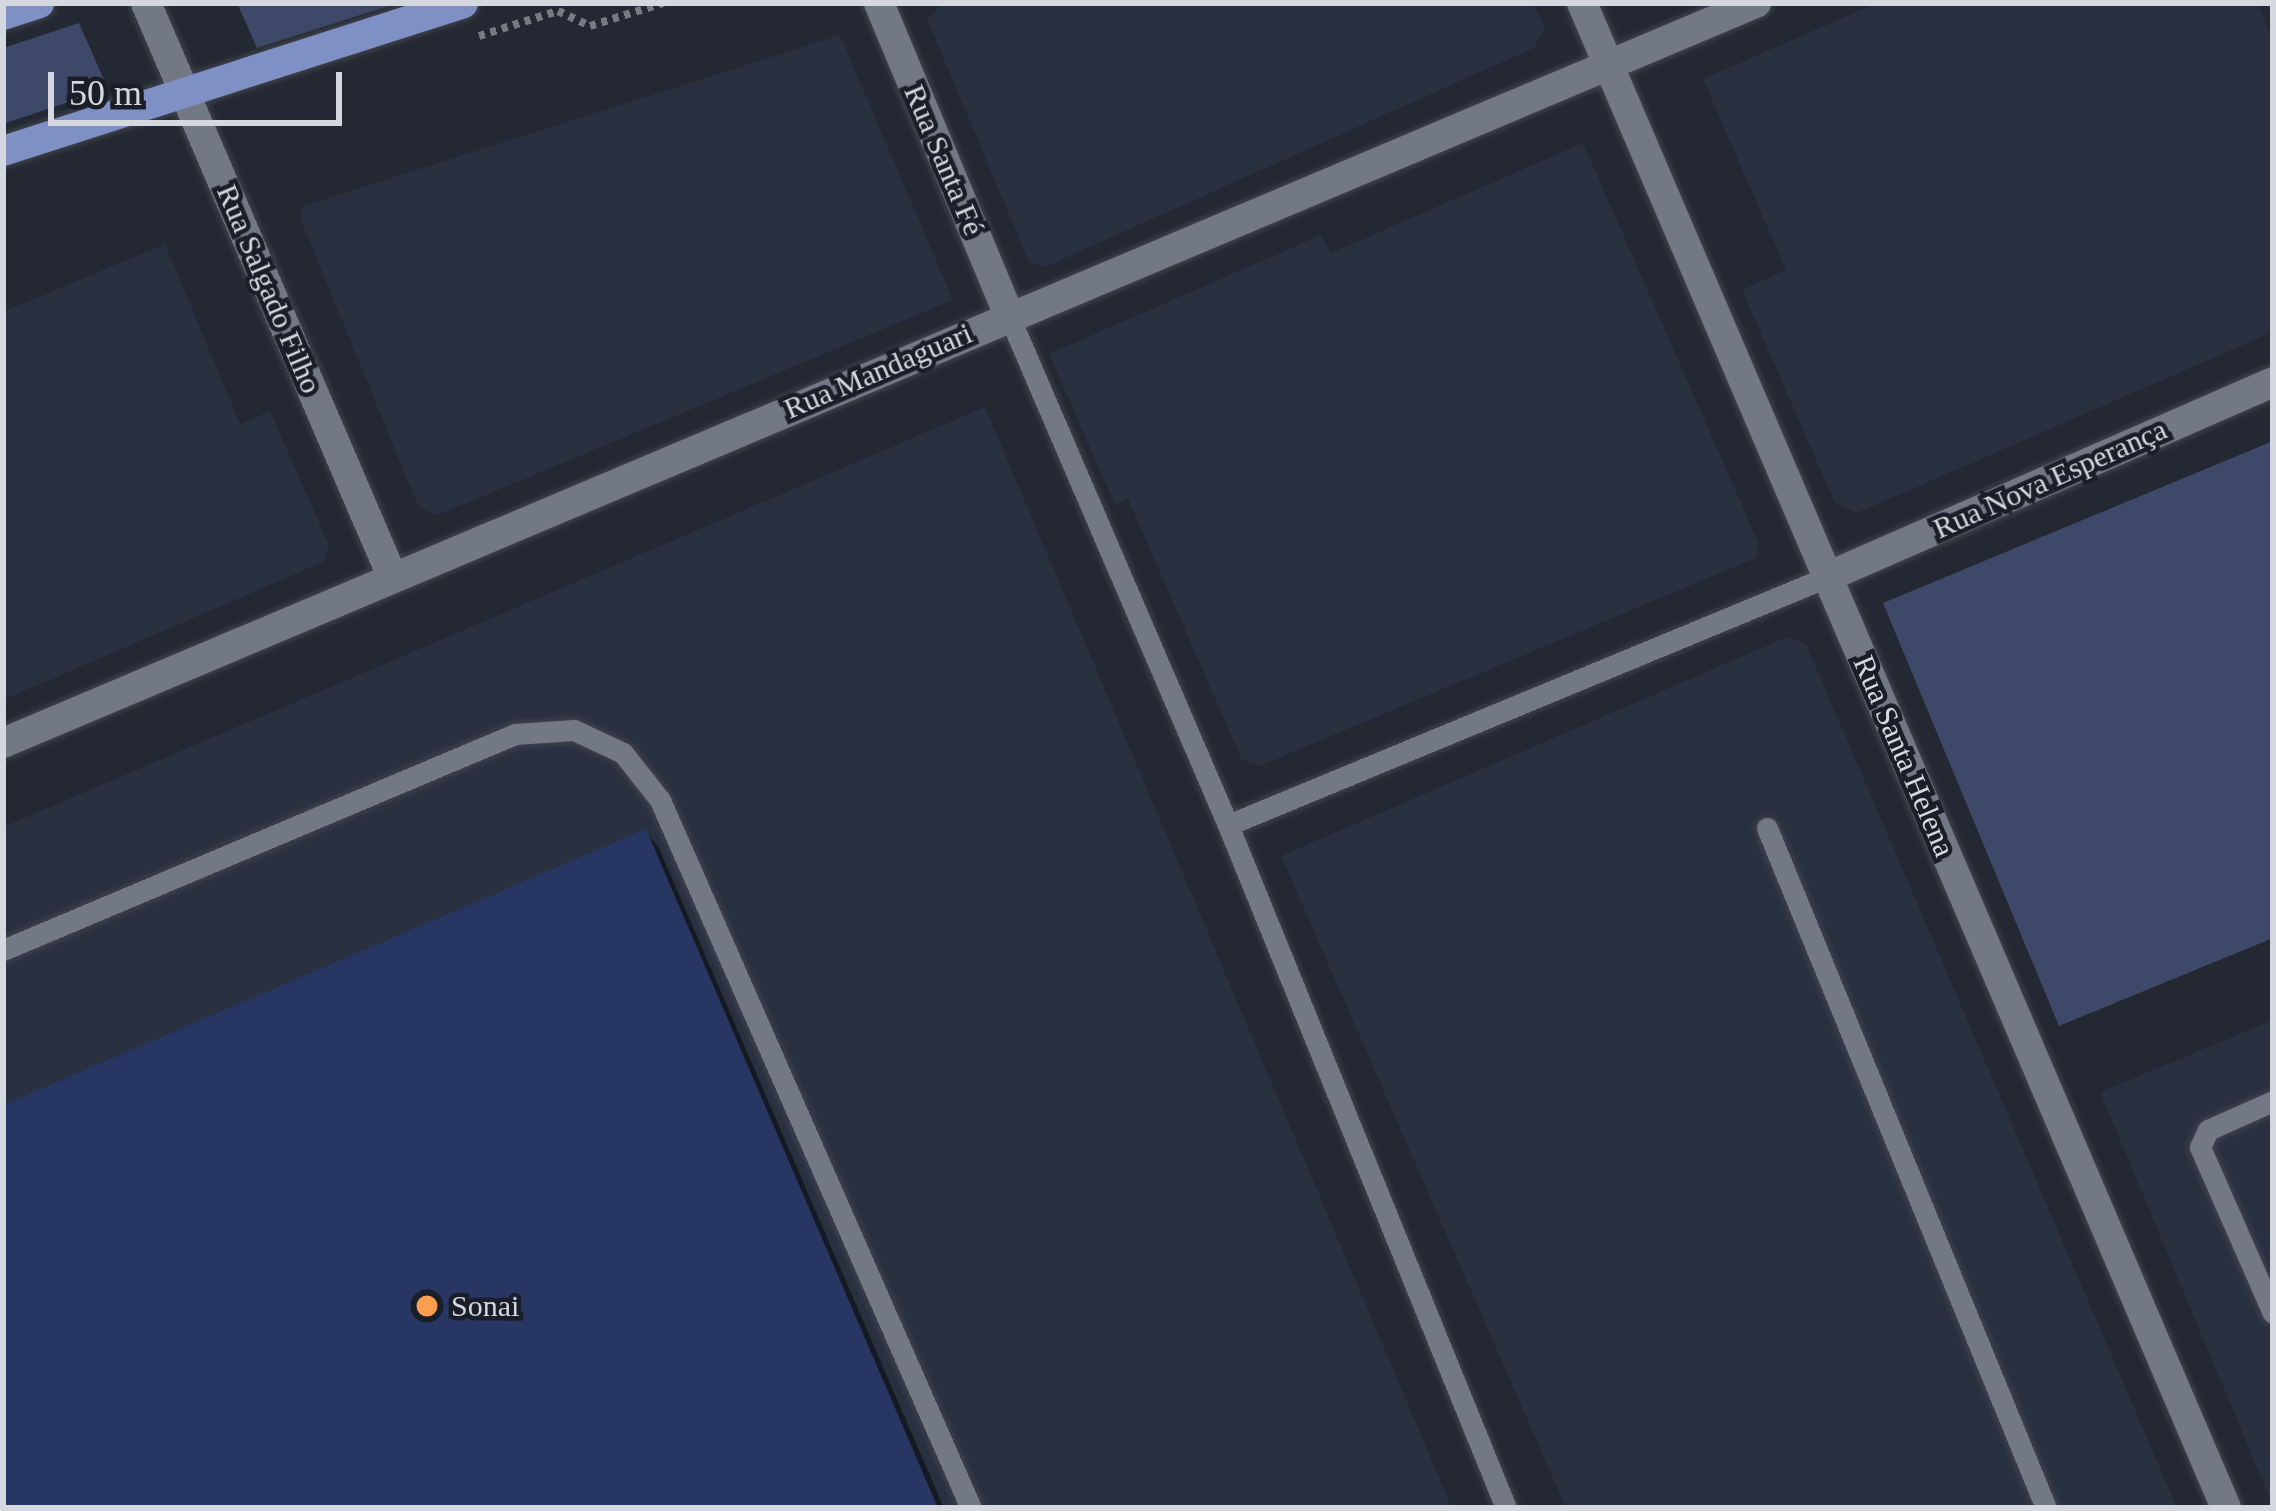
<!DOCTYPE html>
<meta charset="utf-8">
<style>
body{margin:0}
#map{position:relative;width:2276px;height:1511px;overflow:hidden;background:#232832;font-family:Georgia,serif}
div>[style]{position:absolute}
.built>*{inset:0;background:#293040}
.green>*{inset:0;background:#3e4969}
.shadow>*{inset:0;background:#0007}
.building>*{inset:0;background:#273663}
.path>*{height:8px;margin-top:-4px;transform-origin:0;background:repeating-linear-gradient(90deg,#767a83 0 6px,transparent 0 12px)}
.roads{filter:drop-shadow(0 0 3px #41444d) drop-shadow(0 0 3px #41444d)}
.lane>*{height:21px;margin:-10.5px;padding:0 10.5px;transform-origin:10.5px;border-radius:10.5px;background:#737885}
.street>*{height:30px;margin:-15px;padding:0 15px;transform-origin:15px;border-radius:15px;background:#737885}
.primary>*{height:30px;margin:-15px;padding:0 15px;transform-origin:15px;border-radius:15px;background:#7f91c4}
.dots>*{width:33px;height:33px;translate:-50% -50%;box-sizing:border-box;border:6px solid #1a1e28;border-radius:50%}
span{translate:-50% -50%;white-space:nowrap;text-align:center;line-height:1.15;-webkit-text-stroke:9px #1a1e28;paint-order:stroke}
.street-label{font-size:30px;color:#d5d8df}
.poi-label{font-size:30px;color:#d5d8df}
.left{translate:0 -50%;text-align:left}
.frame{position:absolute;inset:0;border:6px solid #d5d8df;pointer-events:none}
.scale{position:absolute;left:48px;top:72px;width:294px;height:54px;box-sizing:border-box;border:6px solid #d5d8df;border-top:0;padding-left:15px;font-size:36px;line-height:42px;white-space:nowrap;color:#d5d8df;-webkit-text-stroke:9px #1a1e28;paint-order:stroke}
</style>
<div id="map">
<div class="built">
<i style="clip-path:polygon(944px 3px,1534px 3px,1545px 28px,1534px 48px,1045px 267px,1029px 262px,927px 19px)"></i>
<i style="clip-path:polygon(1877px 3px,2257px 3px,2273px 40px,2273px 332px,1857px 513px,1835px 503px,1742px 290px,1786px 270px,1703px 79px)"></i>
<i style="clip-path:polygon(840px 35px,953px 300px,438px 515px,419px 508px,300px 218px,303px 206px)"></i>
<i style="clip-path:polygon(1583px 143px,1759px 544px,1756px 558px,1259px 766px,1242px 760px,1128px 499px,1115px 505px,1049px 354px,1321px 235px,1331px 253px)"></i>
<i style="clip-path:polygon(165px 244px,240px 424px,270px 411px,329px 545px,323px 562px,3px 700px,3px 312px)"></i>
<i style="clip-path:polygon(985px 407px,1452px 1508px,3px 1508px,3px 827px)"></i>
<i style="clip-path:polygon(1787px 637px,1806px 644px,2177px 1508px,1566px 1508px,1281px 856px)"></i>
<i style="clip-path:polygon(2273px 1020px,2273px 1500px,2271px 1501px,2100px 1092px)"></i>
</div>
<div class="green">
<i style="clip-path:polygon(237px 3px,398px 3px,257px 48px)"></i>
<i style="clip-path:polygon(79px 23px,108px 89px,3px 124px,3px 48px)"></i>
<i style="clip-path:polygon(2273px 441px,2273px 938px,2059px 1026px,1883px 603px)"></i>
</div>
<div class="shadow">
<i style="clip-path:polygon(645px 832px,658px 846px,944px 1508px,3px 1508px,3px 1108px)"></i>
</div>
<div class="building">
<i style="clip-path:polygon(646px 829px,938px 1508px,3px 1508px,3px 1105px)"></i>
</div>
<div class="path">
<i style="left:479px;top:36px;width:83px;rotate:-17.6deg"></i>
<i style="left:558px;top:11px;width:35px;rotate:25deg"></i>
<i style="left:590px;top:26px;width:77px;rotate:-17.5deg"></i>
</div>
<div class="roads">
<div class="lane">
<i style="left:1009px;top:316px;width:554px;rotate:66.72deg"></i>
<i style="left:1228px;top:825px;width:737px;rotate:67.85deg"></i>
<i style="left:1228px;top:825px;width:648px;rotate:-22.49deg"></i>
<i style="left:1767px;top:828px;width:735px;rotate:67.69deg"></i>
<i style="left:3px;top:950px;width:556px;rotate:-22.87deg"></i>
<i style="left:515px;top:734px;width:59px;rotate:-3.9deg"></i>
<i style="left:574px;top:730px;width:54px;rotate:25.1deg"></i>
<i style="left:623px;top:753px;width:60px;rotate:51.8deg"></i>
<i style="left:660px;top:800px;width:773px;rotate:66.29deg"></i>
<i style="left:2273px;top:1101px;width:71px;rotate:156deg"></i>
<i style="left:2208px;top:1130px;width:19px;rotate:115deg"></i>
<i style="left:2200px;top:1147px;width:181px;rotate:66.3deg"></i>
</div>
<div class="street">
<i style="left:146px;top:3px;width:624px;rotate:66.77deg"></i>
<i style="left:879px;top:3px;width:339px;rotate:67.4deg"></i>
<i style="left:1582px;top:3px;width:1637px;rotate:66.83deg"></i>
<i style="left:1827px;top:577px;width:487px;rotate:-23.6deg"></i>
<i style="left:3px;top:743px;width:1903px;rotate:-22.89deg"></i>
</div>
<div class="primary">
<i style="left:3px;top:15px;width:38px;rotate:-18deg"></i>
<i style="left:3px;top:151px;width:483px;rotate:-17.8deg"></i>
</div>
</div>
<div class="dots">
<i style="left:427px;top:1306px;background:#fb9e50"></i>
</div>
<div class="street-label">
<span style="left:944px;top:160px;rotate:67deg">Rua Santa Fé</span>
<span style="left:269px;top:289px;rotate:67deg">Rua Salgado Filho</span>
<span style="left:878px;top:371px;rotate:-23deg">Rua Mandaguari</span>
<span style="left:2050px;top:479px;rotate:-24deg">Rua Nova Esperança</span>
<span style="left:1904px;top:756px;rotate:67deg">Rua Santa Helena</span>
</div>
<div class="poi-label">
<span class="left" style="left:451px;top:1306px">Sonai</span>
</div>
<div class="frame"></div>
<div class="scale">50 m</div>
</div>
